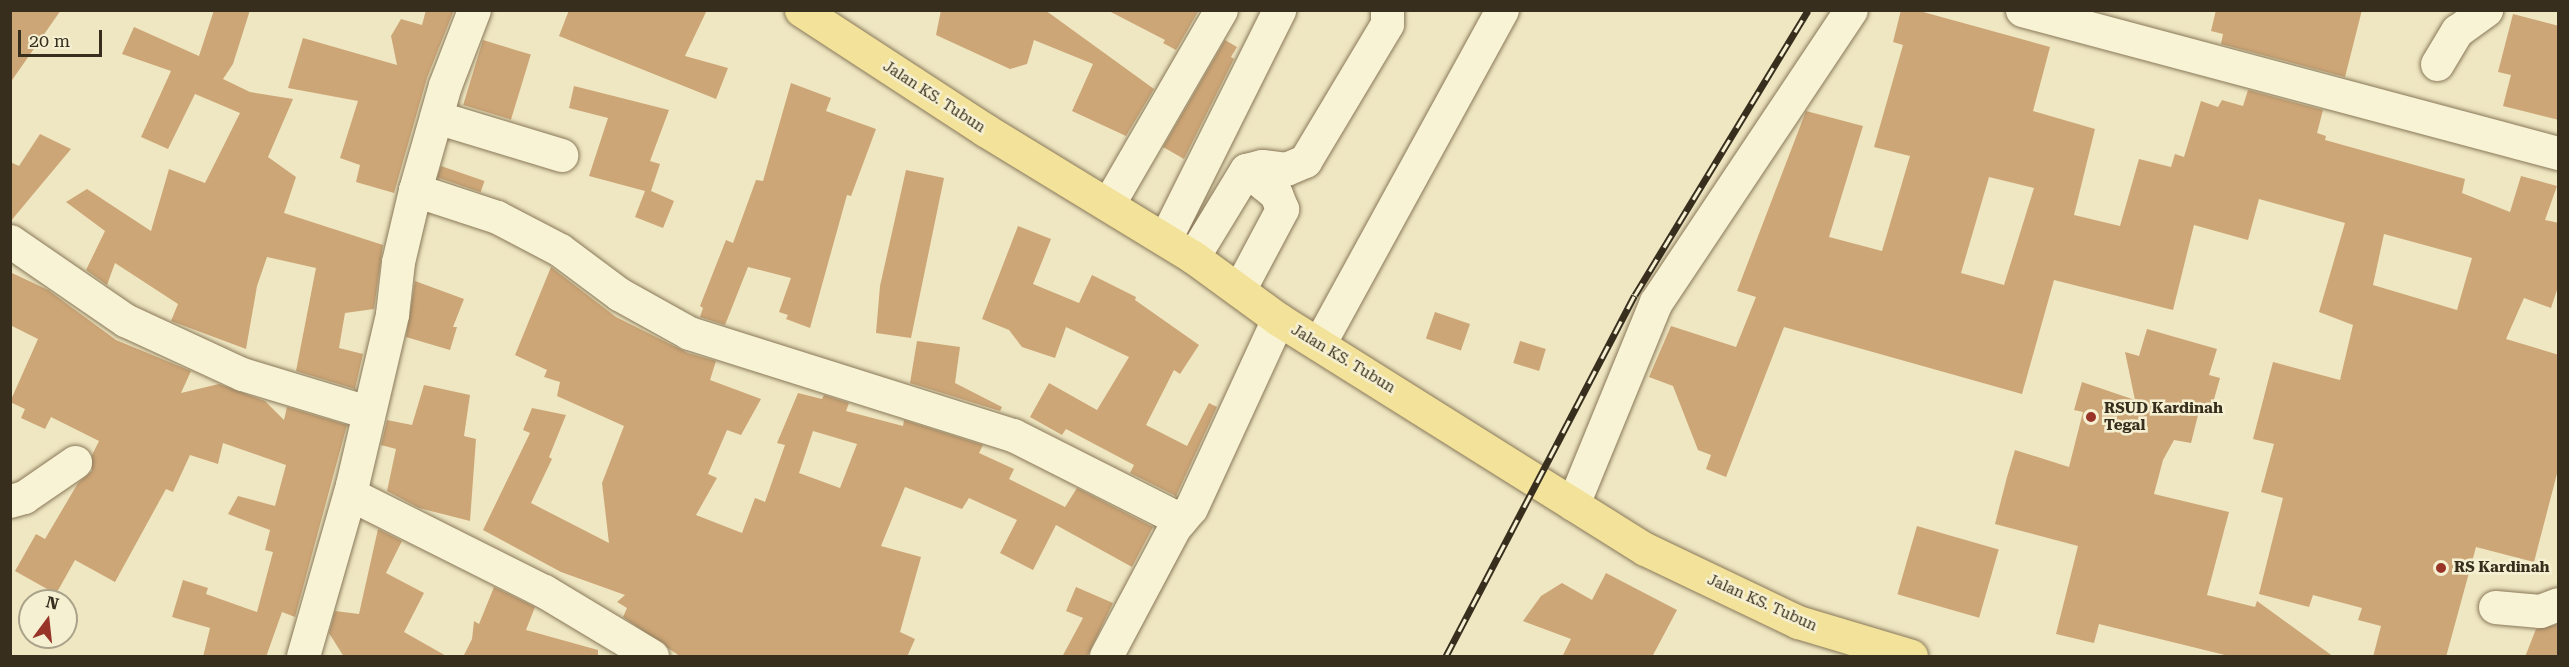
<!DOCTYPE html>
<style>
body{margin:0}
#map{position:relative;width:2569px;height:667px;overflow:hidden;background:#efe7c2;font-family:"Roboto Serif",serif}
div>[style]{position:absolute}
.building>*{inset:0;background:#cda677;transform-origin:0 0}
.roads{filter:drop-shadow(0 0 2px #897859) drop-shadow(0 0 2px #897859)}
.minor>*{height:33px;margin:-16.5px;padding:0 16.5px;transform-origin:16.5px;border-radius:16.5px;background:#f9f3d5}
.major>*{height:33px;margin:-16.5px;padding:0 16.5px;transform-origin:16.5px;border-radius:16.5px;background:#f3e299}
.rail>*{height:7px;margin-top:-3.5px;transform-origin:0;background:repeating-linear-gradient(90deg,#f6f0d2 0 14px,#382e1d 0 28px);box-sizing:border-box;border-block:2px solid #382e1d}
.dots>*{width:16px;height:16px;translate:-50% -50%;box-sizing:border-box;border:3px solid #f6f0d2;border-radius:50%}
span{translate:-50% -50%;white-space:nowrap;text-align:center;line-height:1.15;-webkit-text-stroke:5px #f6f0d2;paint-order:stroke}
.street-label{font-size:15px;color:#382e1d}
.poi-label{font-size:15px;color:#382e1d;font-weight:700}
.left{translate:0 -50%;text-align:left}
.frame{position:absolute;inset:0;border:12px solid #382e1d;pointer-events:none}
.north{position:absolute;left:18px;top:589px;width:60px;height:60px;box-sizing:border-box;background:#f6f0d2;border:2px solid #aaa28a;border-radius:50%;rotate:15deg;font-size:16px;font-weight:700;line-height:24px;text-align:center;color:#382e1d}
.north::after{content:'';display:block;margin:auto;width:21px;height:27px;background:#983528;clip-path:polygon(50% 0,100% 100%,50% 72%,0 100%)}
.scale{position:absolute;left:18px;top:30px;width:84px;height:27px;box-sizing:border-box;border:3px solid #382e1d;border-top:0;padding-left:8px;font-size:18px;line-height:21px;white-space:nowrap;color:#382e1d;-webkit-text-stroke:4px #f6f0d2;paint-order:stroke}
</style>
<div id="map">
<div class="building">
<i style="clip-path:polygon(10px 10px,61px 10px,10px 83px)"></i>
<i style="clip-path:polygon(214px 10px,250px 10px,233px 64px,223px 79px,250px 92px,293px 99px,268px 157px,296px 177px,284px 213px,383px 245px,374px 309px,345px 313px,339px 348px,363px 354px,355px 389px,296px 371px,316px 268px,267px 257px,257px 286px,246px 349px,171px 321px,178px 304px,115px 263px,107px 285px,86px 270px,105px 231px,66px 202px,87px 189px,151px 231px,169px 169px,205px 183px,240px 113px,195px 94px,168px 149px,141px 137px,171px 71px,122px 54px,134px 27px,199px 56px)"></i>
<i style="clip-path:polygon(426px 10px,454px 10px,427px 78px,394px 193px,356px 182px,360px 165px,340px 158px,358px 101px,288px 88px,303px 38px,397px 65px,391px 36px,401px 19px,422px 25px)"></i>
<i style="clip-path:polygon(569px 10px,707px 10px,685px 56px,728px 68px,716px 99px,559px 36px)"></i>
<i style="clip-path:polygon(941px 10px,1045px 10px,1154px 89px,1126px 136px,1072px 111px,1093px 64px,1034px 40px,1027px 64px,1010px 69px,936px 35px)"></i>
<i style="clip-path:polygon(1107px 10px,1199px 10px,1176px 50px,1163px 43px,1165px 40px)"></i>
<i style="clip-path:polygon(evenodd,1901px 10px,1916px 10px,2050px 47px,2033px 111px,2095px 129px,2074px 215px,2120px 226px,2139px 159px,2171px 167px,2175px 154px,2184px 157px,2201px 101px,2218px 107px,2222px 100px,2243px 106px,2248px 90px,2323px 110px,2317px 133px,2326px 136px,2325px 140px,2465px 179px,2462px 193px,2510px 212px,2521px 176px,2557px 186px,2545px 220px,2559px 223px,2559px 284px,2551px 308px,2524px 298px,2506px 339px,2559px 355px,2559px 466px,2534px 562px,2476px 547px,2446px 657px,2373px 657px,2381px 626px,2358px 620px,2362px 608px,2313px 595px,2309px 607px,2259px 594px,2283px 498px,2261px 492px,2274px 444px,2253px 439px,2273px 362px,2340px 380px,2353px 325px,2319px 312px,2345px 223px,2259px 199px,2248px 240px,2194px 225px,2173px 310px,2054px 280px,2022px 394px,1784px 327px,1726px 477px,1706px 469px,1711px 455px,1698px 450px,1673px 386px,1649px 377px,1671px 326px,1736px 347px,1756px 297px,1737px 291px,1806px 111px,1863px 126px,1829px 237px,1882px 251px,1910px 156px,1874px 147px,1903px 45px,1893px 42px,1901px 10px,1989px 177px,2034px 188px,2004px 285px,1961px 273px,1989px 177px,1901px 10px,2384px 234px,2472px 258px,2457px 310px,2373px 285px,2384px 234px)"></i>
<i style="clip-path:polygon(2216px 10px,2362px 10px,2345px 77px,2221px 44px,2223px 34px,2211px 31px)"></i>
<i style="clip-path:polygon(2513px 14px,2559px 26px,2559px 120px,2503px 106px,2511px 75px,2498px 72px)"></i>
<i style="left:483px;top:40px;width:50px;height:68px;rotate:17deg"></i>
<i style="clip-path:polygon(1225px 40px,1237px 47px,1231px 57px,1234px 59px,1184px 159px,1163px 147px)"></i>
<i style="clip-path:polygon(791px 83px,831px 98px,826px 111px,876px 129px,851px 196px,847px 195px,810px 328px,786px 319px,788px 315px,779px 312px,791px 278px,748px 267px,725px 325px,700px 317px,703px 308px,700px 306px,726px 240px,733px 243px,756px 180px,763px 181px)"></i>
<i style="clip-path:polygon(574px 86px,669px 110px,650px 161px,660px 164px,651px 191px,674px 201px,663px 228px,635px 217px,645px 191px,589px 176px,608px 118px,569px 108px)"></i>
<i style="clip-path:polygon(40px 134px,71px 149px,10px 222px,10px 162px,19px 166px)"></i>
<i style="left:441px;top:166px;width:46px;height:12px;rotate:19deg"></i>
<i style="clip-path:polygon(906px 170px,944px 178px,911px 338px,876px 333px,880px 286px)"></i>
<i style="clip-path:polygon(1018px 226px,1051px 239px,1033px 284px,1079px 303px,1092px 275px,1136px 297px,1135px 300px,1199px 345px,1180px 374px,1174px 370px,1146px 425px,1187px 446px,1209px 403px,1217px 407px,1176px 496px,1130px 473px,1134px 465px,1066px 429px,1062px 435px,1030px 417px,1049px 383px,1097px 410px,1129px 357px,1066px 327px,1055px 358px,1022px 347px,1009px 330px,982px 319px)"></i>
<i style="clip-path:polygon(evenodd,551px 267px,616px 317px,688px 353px,716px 361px,710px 380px,761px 399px,741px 435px,727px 430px,708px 474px,717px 478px,696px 515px,742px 533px,755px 498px,765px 502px,785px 445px,777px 443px,798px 393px,822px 399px,824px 395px,849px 403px,846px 411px,903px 426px,904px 420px,983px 445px,979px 453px,1014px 469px,1009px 479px,1065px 507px,1077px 488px,1153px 527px,1132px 567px,1056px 525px,1033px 570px,1000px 553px,1017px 520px,969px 498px,962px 509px,905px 487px,881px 546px,921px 557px,900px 632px,915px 639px,907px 657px,681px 657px,623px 617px,627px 608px,617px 602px,625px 595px,561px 572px,483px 530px,530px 433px,523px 430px,532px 408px,566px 415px,549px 457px,552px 459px,531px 503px,609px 543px,602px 483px,624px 426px,557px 396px,560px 382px,544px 377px,547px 370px,515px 355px,551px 267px,813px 431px,857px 444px,840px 488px,799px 473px,813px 431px)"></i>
<i style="clip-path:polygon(10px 272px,48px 290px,116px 340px,191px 371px,181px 393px,219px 384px,265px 401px,284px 420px,287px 407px,347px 425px,295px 617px,282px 612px,266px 657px,203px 657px,210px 628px,172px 617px,183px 580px,208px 588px,206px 594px,257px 612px,273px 552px,265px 550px,270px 530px,228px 514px,238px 496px,275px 506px,286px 465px,223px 443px,218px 464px,190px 455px,173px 492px,166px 489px,115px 582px,75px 560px,56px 594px,15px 571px,36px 534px,45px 539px,78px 483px,92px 471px,92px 455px,99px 441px,51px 417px,45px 429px,21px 418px,25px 409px,10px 402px,38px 339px,10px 325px)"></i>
<i style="clip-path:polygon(415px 281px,464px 299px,453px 327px,457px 327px,450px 350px,406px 337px)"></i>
<i style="left:1435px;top:312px;width:37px;height:28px;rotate:19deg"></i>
<i style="clip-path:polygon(2147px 329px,2217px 349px,2209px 375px,2220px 378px,2211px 410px,2200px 407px,2191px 443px,2174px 440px,2163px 460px,2154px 494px,2229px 512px,2207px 595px,2255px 607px,2257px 601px,2334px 657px,2233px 657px,2099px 624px,2094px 643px,2056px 634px,2078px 546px,1995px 524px,2007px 477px,2015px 450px,2069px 467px,2083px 412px,2074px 410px,2082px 382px,2135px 400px,2125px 352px,2139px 356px)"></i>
<i style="clip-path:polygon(917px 341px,960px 347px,955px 383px,1002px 407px,1000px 411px,910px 383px)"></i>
<i style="left:1520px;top:341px;width:27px;height:23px;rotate:17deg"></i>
<i style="clip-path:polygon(424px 385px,470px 395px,464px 436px,476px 439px,470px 521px,419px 508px,387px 491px,396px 449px,381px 445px,387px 420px,412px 425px)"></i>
<i style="left:1917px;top:526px;width:85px;height:71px;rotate:16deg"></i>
<i style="clip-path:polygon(378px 529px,402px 541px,386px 573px,424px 593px,404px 632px,448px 657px,344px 657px,329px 633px,335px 611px,359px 614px)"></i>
<i style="clip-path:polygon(1606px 573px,1677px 610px,1652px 657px,1562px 657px,1571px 639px,1523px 621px,1541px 596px,1562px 583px,1592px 600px)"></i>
<i style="clip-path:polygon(494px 587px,535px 607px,526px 630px,598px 650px,598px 657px,463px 657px,472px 639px,474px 621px,479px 624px)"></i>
<i style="clip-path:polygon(1076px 587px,1113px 603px,1087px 657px,1062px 657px,1083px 618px,1066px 611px)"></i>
<i style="clip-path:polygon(2559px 624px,2559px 657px,2525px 657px,2536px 629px)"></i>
</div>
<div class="roads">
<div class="minor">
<i style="left:2022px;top:10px;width:555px;rotate:14.94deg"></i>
<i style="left:2437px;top:64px;width:39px;rotate:-59deg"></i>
<i style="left:2457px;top:31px;width:36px;rotate:-36deg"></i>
<i style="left:436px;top:117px;width:131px;rotate:16.9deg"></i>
<i style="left:415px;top:190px;width:86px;rotate:18.2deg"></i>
<i style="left:497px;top:217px;width:71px;rotate:27.6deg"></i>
<i style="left:560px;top:250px;width:74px;rotate:36.7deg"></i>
<i style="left:619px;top:294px;width:80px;rotate:29.1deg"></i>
<i style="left:689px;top:333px;width:340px;rotate:17.5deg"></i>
<i style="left:1013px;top:435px;width:188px;rotate:26.8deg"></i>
<i style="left:1109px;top:203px;width:223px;rotate:-59.9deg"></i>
<i style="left:1165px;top:239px;width:256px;rotate:-63.5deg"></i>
<i style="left:10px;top:241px;width:140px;rotate:34.5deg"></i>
<i style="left:125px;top:320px;width:129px;rotate:24.8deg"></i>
<i style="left:242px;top:374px;width:131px;rotate:16.9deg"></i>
<i style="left:1193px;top:257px;width:102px;rotate:-58.7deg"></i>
<i style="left:1246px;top:170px;width:16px;rotate:-14deg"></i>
<i style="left:1262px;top:166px;width:24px;rotate:7deg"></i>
<i style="left:1286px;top:169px;width:21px;rotate:-23deg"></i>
<i style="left:1305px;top:161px;width:160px;rotate:-59.1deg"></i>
<i style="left:1387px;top:24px;width:14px;rotate:-90deg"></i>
<i style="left:1239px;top:290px;width:92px;rotate:-62deg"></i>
<i style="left:1282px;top:209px;width:16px;rotate:-112deg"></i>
<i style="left:1276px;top:194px;width:38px;rotate:-141deg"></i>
<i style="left:1319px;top:344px;width:381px;rotate:-61.3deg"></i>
<i style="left:350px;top:494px;width:217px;rotate:26.6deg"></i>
<i style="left:544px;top:591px;width:126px;rotate:31deg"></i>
<i style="left:10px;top:501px;width:15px;rotate:-16deg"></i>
<i style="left:24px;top:497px;width:62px;rotate:-34.5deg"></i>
<i style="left:1573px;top:504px;width:218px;rotate:-67.7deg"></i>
<i style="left:1656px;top:302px;width:351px;rotate:-56.3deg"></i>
<i style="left:2495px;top:607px;width:45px;rotate:5.1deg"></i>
<i style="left:2540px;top:611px;width:19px;rotate:-21deg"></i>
<i style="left:303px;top:656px;width:178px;rotate:-74deg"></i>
<i style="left:352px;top:485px;width:176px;rotate:-76.8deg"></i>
<i style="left:392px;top:314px;width:52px;rotate:-83.4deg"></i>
<i style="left:398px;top:262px;width:74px;rotate:-76.7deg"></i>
<i style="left:415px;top:190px;width:109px;rotate:-74.1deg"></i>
<i style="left:445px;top:85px;width:80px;rotate:-68.9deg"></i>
<i style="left:1106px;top:656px;width:145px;rotate:-62deg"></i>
<i style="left:1174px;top:528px;width:26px;rotate:-50deg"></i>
<i style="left:1191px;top:508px;width:208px;rotate:-65.3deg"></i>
</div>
<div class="major">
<i style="left:801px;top:10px;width:220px;rotate:33.1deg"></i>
<i style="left:985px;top:130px;width:244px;rotate:31.4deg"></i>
<i style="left:1193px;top:257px;width:105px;rotate:36.1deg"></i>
<i style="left:1278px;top:319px;width:433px;rotate:32.1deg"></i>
<i style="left:1645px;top:549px;width:170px;rotate:25.5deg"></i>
<i style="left:1798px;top:622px;width:118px;rotate:16.7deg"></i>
</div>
</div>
<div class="rail">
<i style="left:1446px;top:656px;width:407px;rotate:-62.4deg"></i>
<i style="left:1635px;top:295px;width:333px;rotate:-58.7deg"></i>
</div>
<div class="dots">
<i style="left:2091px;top:417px;background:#983528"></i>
<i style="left:2441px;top:568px;background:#983528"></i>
</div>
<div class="street-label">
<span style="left:934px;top:97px;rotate:33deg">Jalan KS. Tubun</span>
<span style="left:1343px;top:359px;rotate:31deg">Jalan KS. Tubun</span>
<span style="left:1762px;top:603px;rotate:24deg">Jalan KS. Tubun</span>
</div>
<div class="poi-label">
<span class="left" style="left:2104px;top:417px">RSUD Kardinah<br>Tegal</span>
<span class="left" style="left:2454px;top:568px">RS Kardinah</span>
</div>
<div class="frame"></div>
<div class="north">N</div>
<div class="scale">20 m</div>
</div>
